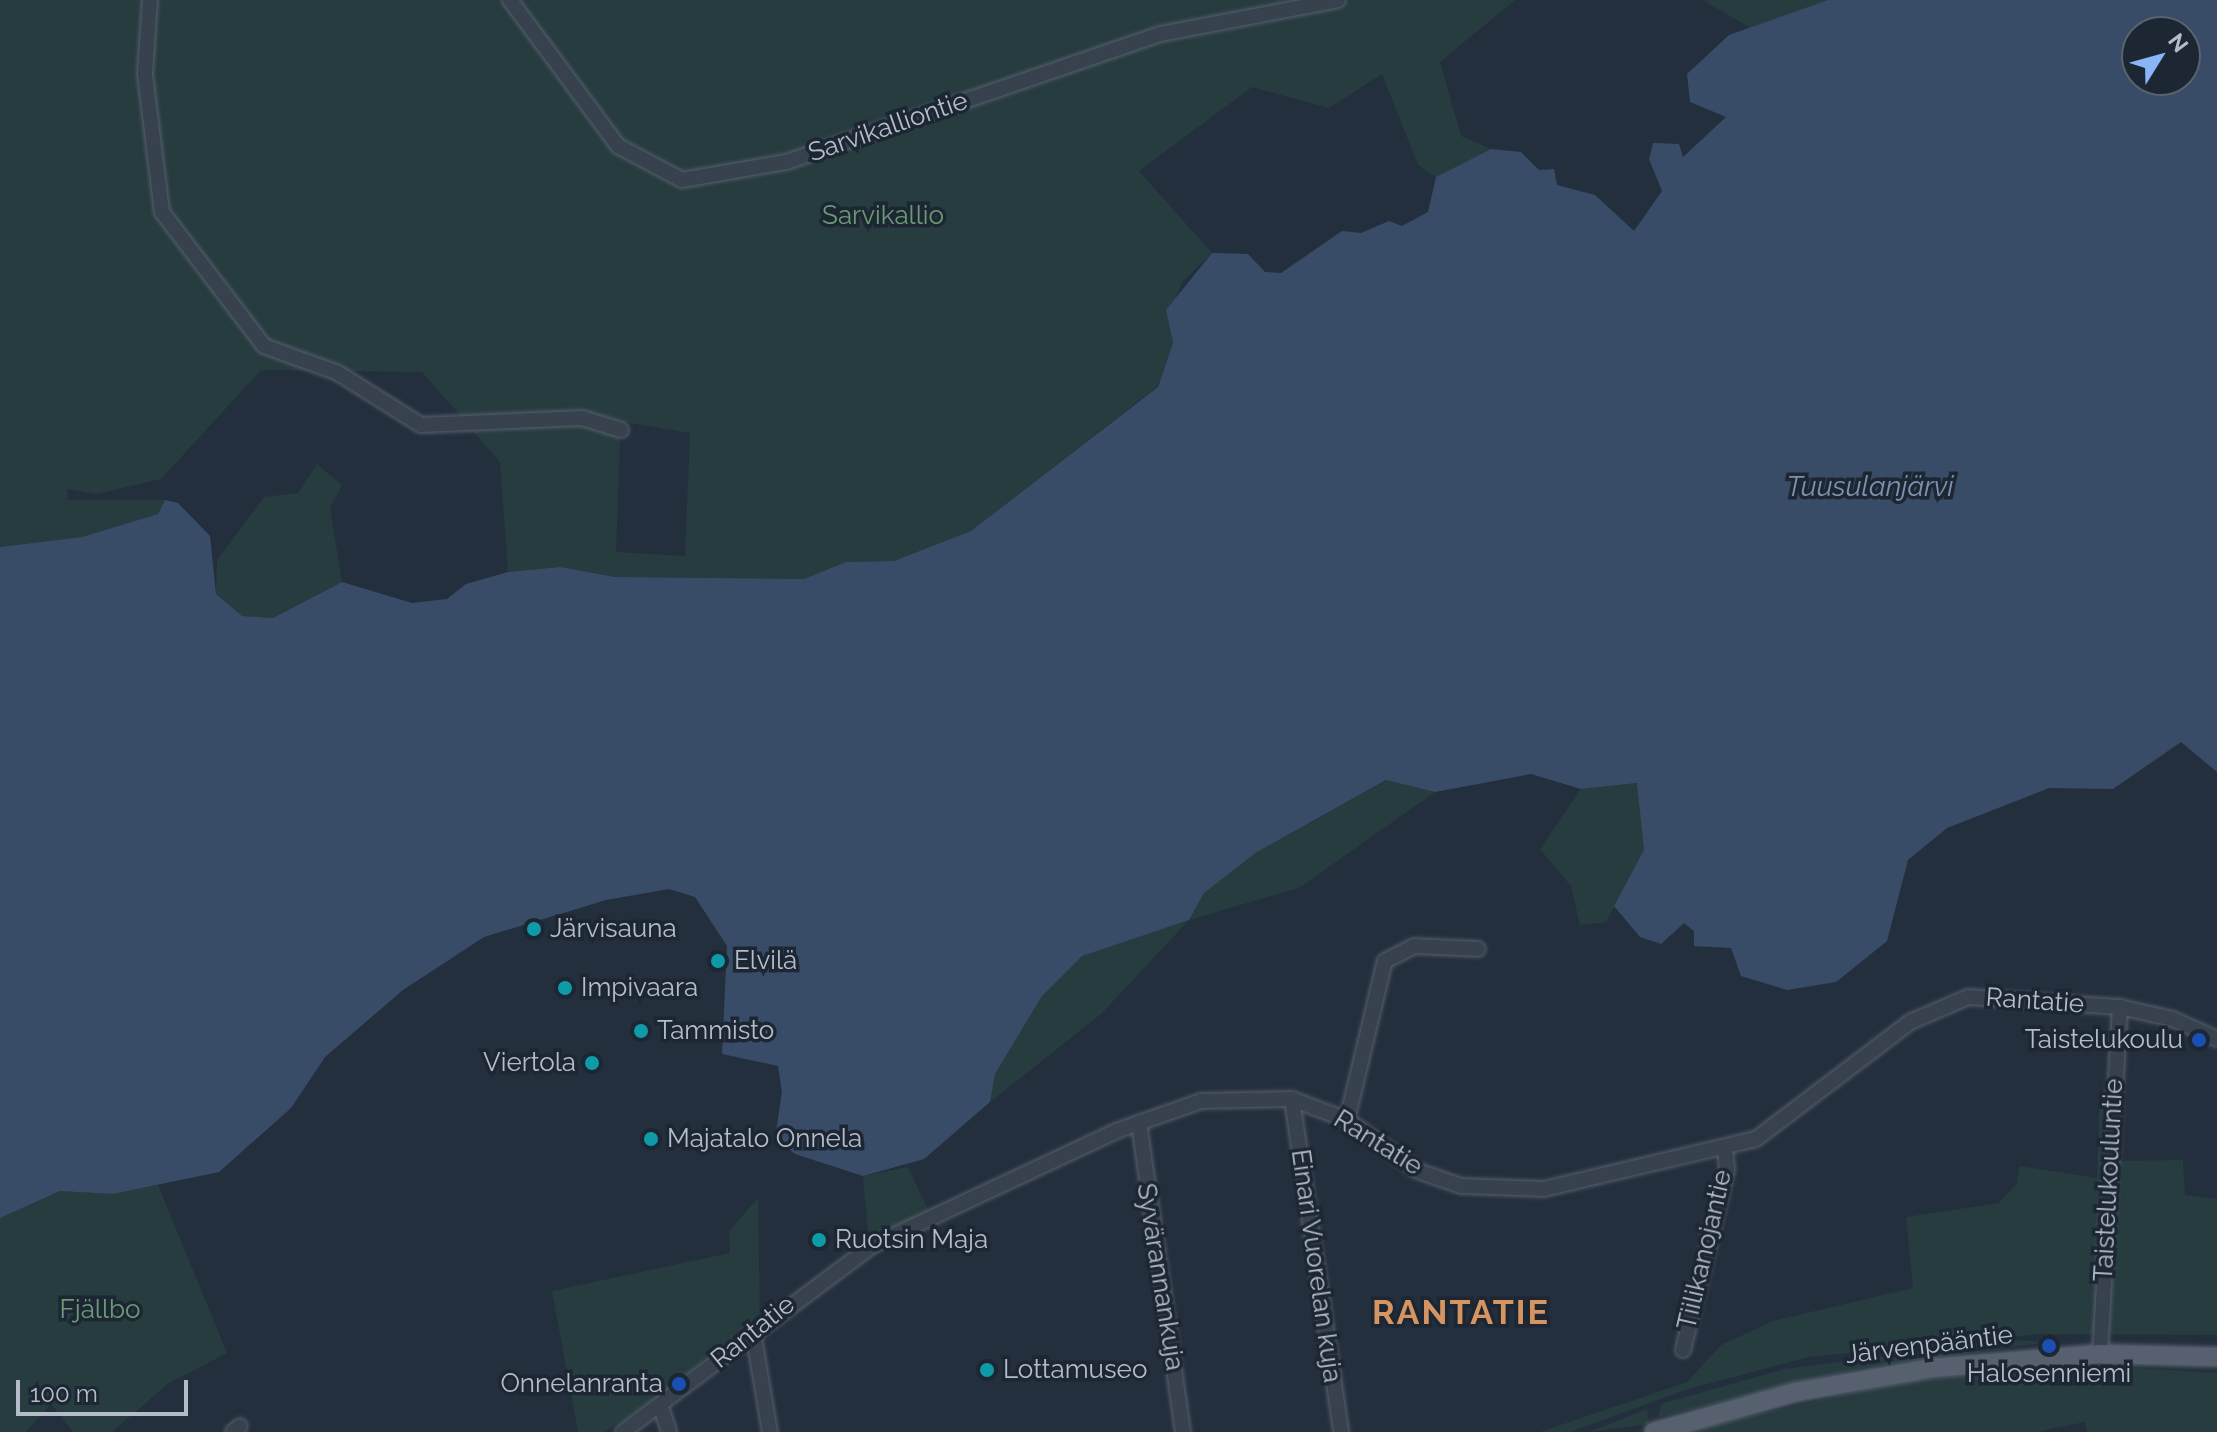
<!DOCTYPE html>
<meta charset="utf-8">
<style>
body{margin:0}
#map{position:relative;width:2217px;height:1432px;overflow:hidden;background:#242f3e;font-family:Raleway,sans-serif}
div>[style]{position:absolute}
.green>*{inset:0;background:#263c3f}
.water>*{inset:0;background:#394c67}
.roads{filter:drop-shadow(0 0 2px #565f6c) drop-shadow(0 0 2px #565f6c)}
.minor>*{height:14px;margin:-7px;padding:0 7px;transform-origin:7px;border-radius:7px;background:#38414e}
.major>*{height:18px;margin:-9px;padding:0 9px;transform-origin:9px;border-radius:9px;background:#56606e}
.dots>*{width:22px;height:22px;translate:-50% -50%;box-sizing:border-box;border:4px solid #1d2633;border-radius:50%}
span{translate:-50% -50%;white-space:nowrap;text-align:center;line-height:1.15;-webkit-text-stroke:7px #1d2633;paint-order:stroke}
.street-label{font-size:26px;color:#b4bcc9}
.park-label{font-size:26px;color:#6b9a76}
.poi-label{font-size:26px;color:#b4bcc9}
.left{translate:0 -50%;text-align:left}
.right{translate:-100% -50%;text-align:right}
.water-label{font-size:28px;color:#7c92b1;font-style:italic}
.district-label{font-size:34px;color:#d59563;font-weight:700;letter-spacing:2px}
.north{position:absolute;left:2121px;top:16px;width:80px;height:80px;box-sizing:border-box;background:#1d2633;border:2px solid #59626f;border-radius:50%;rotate:53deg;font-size:22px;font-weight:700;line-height:32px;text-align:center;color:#b4bcc9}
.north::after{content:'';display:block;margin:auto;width:28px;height:36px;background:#8ab4f8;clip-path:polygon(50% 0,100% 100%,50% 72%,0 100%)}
.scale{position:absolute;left:16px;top:1380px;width:172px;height:36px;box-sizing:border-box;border:4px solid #b4bcc9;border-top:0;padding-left:10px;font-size:24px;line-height:28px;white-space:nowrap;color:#b4bcc9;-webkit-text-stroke:6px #1d2633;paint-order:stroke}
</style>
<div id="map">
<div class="green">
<i style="clip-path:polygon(0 0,1515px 0,1440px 62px,1461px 136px,1491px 149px,1436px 177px,1418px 165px,1382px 74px,1329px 108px,1252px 87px,1139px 171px,1212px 253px,1182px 282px,1168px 319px,1173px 343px,1158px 386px,971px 531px,894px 561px,846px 562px,804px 579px,615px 577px,560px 567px,508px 572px,500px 462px,472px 430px,581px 421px,620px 438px,616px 552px,685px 556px,690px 433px,582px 415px,467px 423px,422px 372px,261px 370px,161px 479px,96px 494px,67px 489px,68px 500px,165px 500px,158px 514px,82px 537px,0 547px)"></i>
<i style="clip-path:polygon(1702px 0,1828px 0,1754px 30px)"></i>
<i style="clip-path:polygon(317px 464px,342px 485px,330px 508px,342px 582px,273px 618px,242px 616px,216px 594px,217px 560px,264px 497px,298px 493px)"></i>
<i style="clip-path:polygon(1387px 780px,1435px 792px,1299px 888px,1189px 920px,1101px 1014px,990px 1102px,995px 1074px,1042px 996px,1082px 956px,1189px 920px,1204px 893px,1257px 852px)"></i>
<i style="clip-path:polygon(1638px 783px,1644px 850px,1606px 922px,1580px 925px,1571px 886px,1540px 849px,1581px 789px)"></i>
<i style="clip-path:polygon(2099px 1108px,2122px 1118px,2119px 1161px,2183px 1160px,2185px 1195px,2217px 1199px,2217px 1335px,2038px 1334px,1809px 1357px,1688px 1389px,1570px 1432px,1540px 1432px,1687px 1382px,1721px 1345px,1773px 1321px,1913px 1288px,1906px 1217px,1999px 1203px,2017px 1183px,2019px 1166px,2097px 1178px)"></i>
<i style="clip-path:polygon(908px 1167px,931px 1216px,869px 1245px,863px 1176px)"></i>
<i style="clip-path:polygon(158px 1185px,227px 1353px,169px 1383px,112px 1432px,73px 1432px,51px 1404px,26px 1432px,0 1432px,0 1218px,60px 1191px,113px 1194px)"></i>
<i style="clip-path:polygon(758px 1198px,760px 1314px,653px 1401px,604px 1432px,578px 1432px,552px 1291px,730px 1253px,729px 1231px)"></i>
<i style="clip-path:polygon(2011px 1340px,2047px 1342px,1857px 1369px,1658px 1417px,1661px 1404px,1784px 1369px)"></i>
<i style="clip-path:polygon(2133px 1368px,2217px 1373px,2217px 1432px,2087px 1432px,2085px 1422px,2036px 1432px,1682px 1432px,1909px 1380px,2089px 1369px,2104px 1376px)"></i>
<i style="clip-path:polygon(1647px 1409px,1649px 1424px,1590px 1432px,1624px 1418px)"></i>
</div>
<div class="water">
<i style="clip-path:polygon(evenodd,1828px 0,2217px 0,2217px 772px,2181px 742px,2113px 789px,2049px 788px,1947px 828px,1908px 860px,1887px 941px,1836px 982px,1787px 990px,1741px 976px,1731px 948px,1694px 946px,1694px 931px,1684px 923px,1661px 944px,1640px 937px,1614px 906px,1644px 850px,1637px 783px,1581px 789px,1531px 774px,1435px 792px,1386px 780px,1257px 852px,1204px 893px,1189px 920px,1082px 956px,1042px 996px,995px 1074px,990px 1102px,924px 1159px,863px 1176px,795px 1154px,775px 1138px,782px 1092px,778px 1066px,722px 1054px,727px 946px,695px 897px,669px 889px,606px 900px,484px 937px,403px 990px,325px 1057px,291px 1108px,219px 1172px,113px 1194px,60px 1191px,0 1218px,0 547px,82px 537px,158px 514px,165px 500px,178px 503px,210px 536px,216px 594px,242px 616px,273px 618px,342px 582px,412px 603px,447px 599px,466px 584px,508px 572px,560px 567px,615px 577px,804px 579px,846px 562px,894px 561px,971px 531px,1158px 387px,1173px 343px,1166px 310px,1212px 253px,1248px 254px,1265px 272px,1281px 273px,1342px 231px,1361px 233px,1389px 221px,1402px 226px,1428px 212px,1436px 177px,1491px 149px,1521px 152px,1539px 170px,1554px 169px,1557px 185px,1595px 195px,1634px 231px,1662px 191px,1649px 159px,1653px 143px,1679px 144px,1683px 157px,1726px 117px,1690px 102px,1687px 74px,1729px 35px,1828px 0,2137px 32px,2185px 32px,2185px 80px,2137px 80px,2137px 32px)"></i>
</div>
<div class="roads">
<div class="minor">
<i style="left:150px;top:0;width:74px;rotate:93.9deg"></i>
<i style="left:145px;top:74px;width:139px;rotate:83deg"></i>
<i style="left:162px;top:212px;width:168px;rotate:52.7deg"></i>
<i style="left:264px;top:346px;width:79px;rotate:20deg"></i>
<i style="left:338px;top:373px;width:98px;rotate:32.1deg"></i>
<i style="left:421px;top:425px;width:161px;rotate:-2.5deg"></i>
<i style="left:582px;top:418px;width:41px;rotate:17.1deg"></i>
<i style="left:510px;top:0;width:182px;rotate:53.5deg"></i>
<i style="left:618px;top:146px;width:72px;rotate:28deg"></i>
<i style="left:682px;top:180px;width:106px;rotate:-9.8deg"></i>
<i style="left:786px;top:162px;width:395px;rotate:-18.9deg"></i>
<i style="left:1160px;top:34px;width:181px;rotate:-10.8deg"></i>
<i style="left:1292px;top:1099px;width:337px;rotate:81.6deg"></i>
<i style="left:1347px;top:1120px;width:163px;rotate:-76.6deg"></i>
<i style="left:1385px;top:961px;width:33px;rotate:-27deg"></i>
<i style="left:1414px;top:946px;width:64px;rotate:2.7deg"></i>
<i style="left:1139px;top:1123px;width:312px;rotate:81.9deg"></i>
<i style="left:753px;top:1332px;width:101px;rotate:80.4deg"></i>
<i style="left:1683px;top:1350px;width:185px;rotate:-76.3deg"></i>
<i style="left:1727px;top:1170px;width:21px;rotate:-95deg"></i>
<i style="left:2100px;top:1354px;width:348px;rotate:-86.7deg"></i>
<i style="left:661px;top:1407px;width:26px;rotate:72deg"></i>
<i style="left:233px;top:1432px;width:9px;rotate:-41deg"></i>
<i style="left:623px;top:1432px;width:312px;rotate:-36.8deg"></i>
<i style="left:873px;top:1245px;width:268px;rotate:-25.1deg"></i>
<i style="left:1116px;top:1131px;width:90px;rotate:-19.4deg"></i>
<i style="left:1201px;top:1101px;width:91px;rotate:-1.3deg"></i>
<i style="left:1292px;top:1099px;width:59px;rotate:20.9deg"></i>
<i style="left:1347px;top:1120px;width:87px;rotate:35.7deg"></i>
<i style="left:1418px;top:1171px;width:46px;rotate:19.2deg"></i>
<i style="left:1461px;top:1186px;width:83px;rotate:2.1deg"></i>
<i style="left:1544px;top:1189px;width:218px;rotate:-13.3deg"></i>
<i style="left:1756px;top:1139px;width:193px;rotate:-37.2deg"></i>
<i style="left:1910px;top:1022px;width:63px;rotate:-23.3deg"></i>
<i style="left:1968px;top:997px;width:152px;rotate:3.8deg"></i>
<i style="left:2120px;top:1007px;width:54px;rotate:12.8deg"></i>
<i style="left:2173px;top:1019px;width:48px;rotate:24.4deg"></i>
</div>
<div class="major">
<i style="left:1654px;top:1432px;width:148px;rotate:-15.7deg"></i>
<i style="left:1796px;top:1392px;width:138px;rotate:-10deg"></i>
<i style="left:1932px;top:1368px;width:169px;rotate:-4.8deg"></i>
<i style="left:2100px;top:1354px;width:117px;rotate:1.5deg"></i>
</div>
</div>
<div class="dots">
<i style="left:534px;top:929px;background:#0f9aa8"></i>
<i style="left:718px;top:961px;background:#0f9aa8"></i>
<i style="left:565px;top:988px;background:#0f9aa8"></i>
<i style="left:641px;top:1031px;background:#0f9aa8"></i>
<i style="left:2199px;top:1040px;background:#1a4fb4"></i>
<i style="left:592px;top:1063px;background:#0f9aa8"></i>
<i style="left:651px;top:1139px;background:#0f9aa8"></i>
<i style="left:819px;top:1240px;background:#0f9aa8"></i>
<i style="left:2049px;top:1346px;background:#1a4fb4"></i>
<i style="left:987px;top:1370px;background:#0f9aa8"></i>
<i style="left:679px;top:1384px;background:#1a4fb4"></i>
</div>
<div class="street-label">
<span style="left:888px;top:127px;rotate:-19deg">Sarvikalliontie</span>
<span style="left:2035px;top:1001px;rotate:4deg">Rantatie</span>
<span style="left:1378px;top:1143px;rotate:32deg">Rantatie</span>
<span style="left:2109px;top:1180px;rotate:-87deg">Taistelukouluntie</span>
<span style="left:1705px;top:1250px;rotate:-77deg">Tiilikanojantie</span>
<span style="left:1316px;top:1266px;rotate:82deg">Einari Vuorelan kuja</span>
<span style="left:1160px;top:1277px;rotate:81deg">Syvärannankuja</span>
<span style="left:753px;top:1332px;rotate:-39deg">Rantatie</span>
<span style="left:1929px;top:1345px;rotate:-7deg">Järvenpääntie</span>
</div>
<div class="park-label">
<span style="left:883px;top:216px">Sarvikallio</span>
<span style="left:100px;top:1310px">Fjällbo</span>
</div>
<div class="poi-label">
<span class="left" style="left:550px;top:929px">Järvisauna</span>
<span class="left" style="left:734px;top:961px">Elvilä</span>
<span class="left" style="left:581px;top:988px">Impivaara</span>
<span class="left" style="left:657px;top:1031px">Tammisto</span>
<span class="right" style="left:2183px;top:1040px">Taistelukoulu</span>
<span class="right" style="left:576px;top:1063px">Viertola</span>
<span class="left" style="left:667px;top:1139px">Majatalo Onnela</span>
<span class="left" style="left:835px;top:1240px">Ruotsin Maja</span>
<span class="left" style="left:1003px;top:1370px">Lottamuseo</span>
<span style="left:2049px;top:1374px">Halosenniemi</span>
<span class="right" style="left:663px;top:1384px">Onnelanranta</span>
</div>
<div class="water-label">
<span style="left:1870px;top:487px">Tuusulanjärvi</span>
</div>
<div class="district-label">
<span style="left:1461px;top:1313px">RANTATIE</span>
</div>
<div class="north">N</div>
<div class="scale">100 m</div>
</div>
